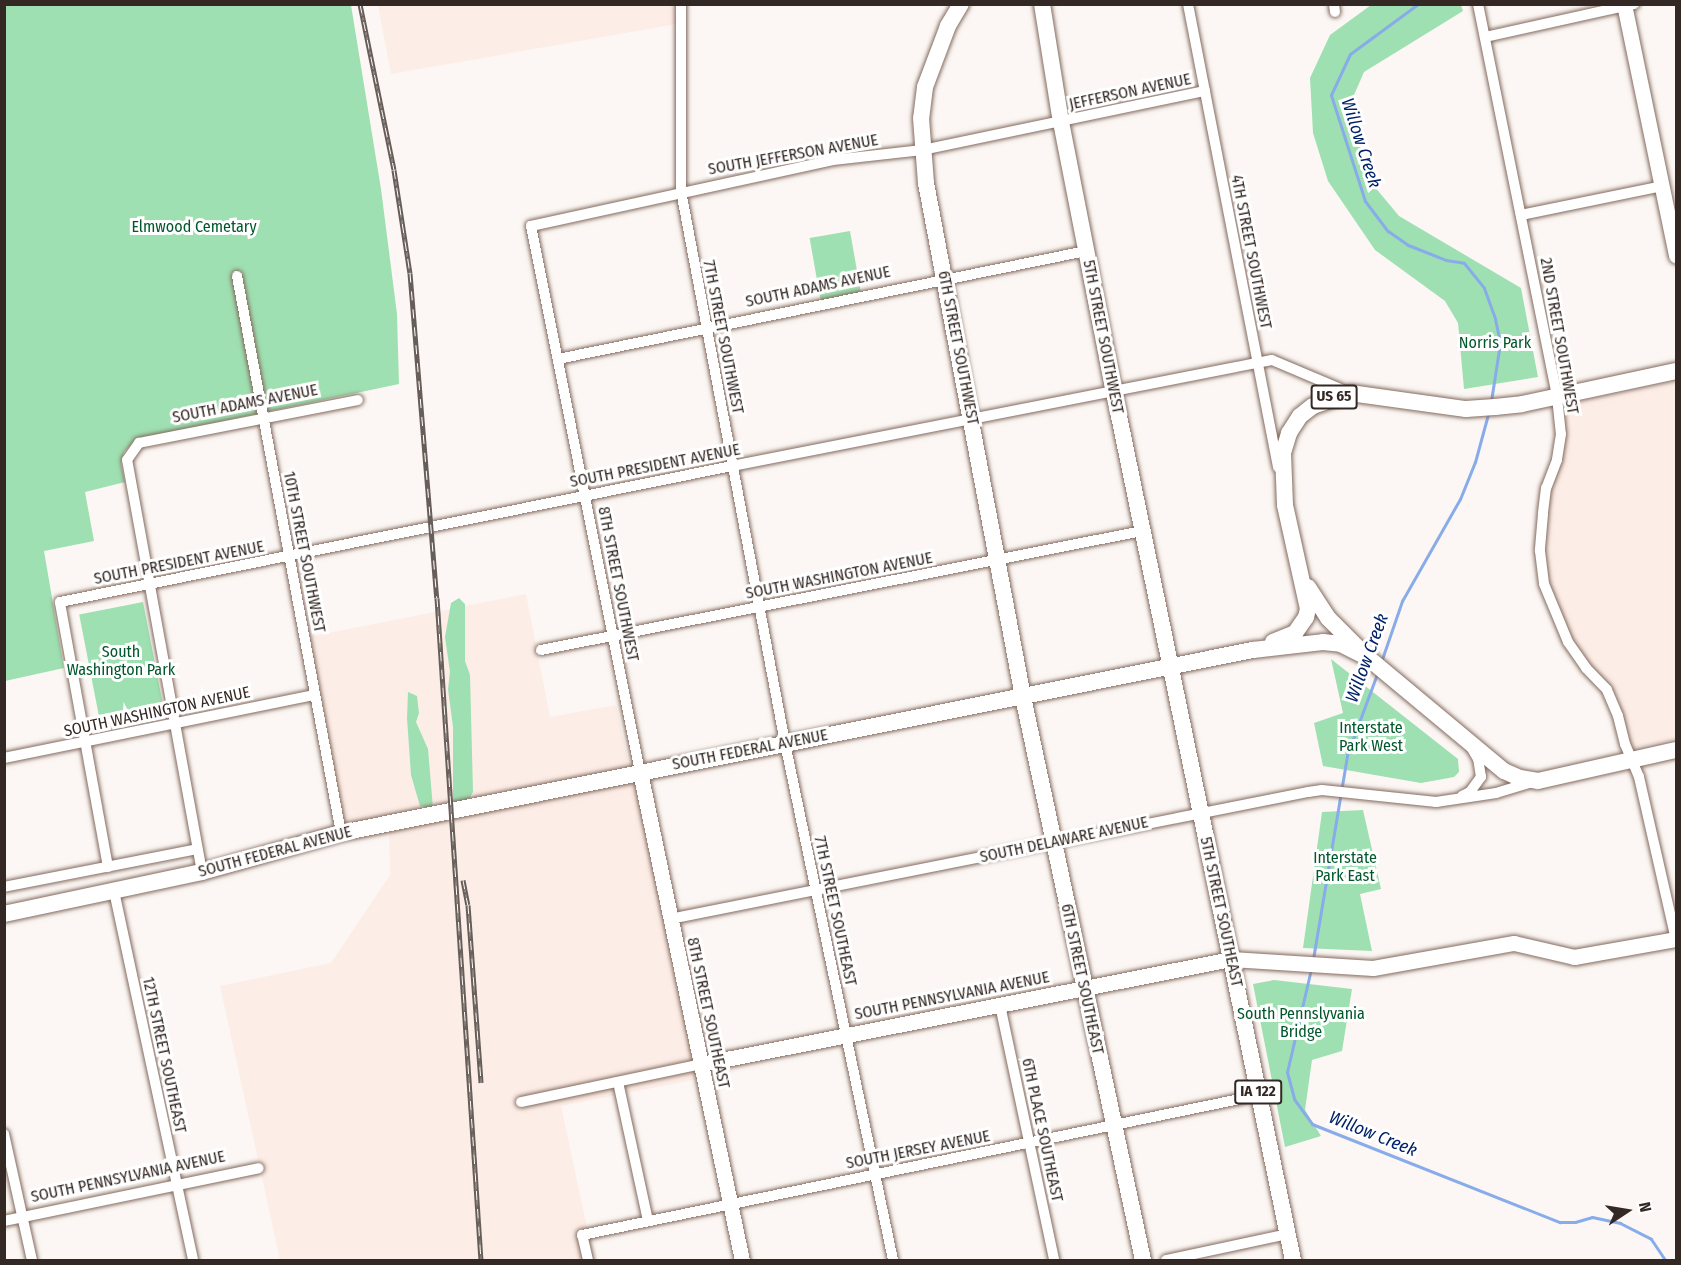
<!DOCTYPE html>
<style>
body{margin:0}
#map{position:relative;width:1681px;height:1265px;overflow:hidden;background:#fcf7f4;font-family:"Fira Sans Condensed",sans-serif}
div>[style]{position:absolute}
.built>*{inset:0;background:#fcede6}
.green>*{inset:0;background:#9ee0b1;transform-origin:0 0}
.stream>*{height:3px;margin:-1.5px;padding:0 1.5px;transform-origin:1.5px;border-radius:1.5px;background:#88acea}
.roads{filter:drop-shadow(0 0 2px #836a5e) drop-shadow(0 0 2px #836a5e)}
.street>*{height:10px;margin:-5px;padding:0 5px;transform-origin:5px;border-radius:5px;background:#fff}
.secondary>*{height:15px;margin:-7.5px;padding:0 7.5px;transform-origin:7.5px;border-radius:7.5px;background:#fff}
.primary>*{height:16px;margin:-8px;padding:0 8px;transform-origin:8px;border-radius:8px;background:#fff}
.rail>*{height:5px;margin-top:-2.5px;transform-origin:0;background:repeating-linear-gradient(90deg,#fff 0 9px,#675e59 0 18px);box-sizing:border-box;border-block:2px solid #675e59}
span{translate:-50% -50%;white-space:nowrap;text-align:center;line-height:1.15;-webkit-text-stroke:6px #fff;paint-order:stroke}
.shield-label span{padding:2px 4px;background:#fff;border:2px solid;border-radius:4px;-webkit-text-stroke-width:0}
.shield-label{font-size:15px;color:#332823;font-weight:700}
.street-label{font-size:16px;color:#332823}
.park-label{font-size:16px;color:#00572b}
.water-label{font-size:18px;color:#002268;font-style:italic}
.frame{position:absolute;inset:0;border:6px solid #332823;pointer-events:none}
.north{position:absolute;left:1597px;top:1181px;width:60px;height:60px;-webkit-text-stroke:4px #fff;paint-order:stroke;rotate:78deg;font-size:16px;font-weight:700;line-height:24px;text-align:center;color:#332823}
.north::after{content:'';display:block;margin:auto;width:21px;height:27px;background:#332823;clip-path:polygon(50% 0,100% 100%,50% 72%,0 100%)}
</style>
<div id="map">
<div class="built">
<i style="clip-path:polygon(378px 5px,675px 5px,677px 24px,391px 74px)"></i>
<i style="clip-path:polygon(1676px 381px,1676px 739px,1631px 748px,1607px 690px,1586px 668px,1544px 584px,1543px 514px,1558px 460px,1559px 406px)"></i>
<i style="clip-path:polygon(526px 594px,550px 717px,616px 705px,630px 769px,345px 829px,308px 637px)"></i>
<i style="clip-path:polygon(634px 778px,698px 1079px,561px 1106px,594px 1260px,280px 1260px,220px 986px,331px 963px,390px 875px,389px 829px)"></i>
</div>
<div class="green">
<i style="clip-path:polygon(4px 5px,351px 5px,381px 189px,397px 314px,399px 384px,137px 439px,124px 452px,121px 464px,125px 482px,85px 492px,94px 541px,44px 551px,64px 668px,5px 681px)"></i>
<i style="clip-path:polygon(1371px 5px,1461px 5px,1463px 11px,1364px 72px,1354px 95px,1364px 174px,1399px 216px,1521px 288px,1538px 377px,1464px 389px,1458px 323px,1445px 301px,1375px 250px,1328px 181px,1313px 133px,1310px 78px,1330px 35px)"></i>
<i style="left:850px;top:231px;width:66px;height:41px;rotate:80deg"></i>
<i style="clip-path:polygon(459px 598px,465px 604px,465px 661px,470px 675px,473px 792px,469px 799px,457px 805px,453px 801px,453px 727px,448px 689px,450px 672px,445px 637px,451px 603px)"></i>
<i style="left:143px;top:602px;width:107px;height:65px;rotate:79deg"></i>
<i style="clip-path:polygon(1331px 659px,1458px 759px,1459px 772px,1454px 777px,1421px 783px,1323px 766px,1314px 723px,1343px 713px)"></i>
<i style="clip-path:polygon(408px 692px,417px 696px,419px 713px,416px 722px,428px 749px,433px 808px,420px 806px,411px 775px,407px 718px)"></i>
<i style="clip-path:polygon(1363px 810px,1381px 889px,1360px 894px,1372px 951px,1303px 948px,1322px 812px)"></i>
<i style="clip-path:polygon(1274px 980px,1352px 989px,1342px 1051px,1312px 1060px,1305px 1110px,1321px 1136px,1285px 1147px,1253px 984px)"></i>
</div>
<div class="stream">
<i style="left:1418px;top:4px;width:84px;rotate:143.7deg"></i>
<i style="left:1350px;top:54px;width:45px;rotate:114.9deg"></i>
<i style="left:1331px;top:95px;width:111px;rotate:72.2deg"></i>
<i style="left:1365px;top:201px;width:38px;rotate:53deg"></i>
<i style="left:1388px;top:231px;width:24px;rotate:35deg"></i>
<i style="left:1408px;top:245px;width:41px;rotate:21.5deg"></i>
<i style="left:1446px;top:260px;width:18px;rotate:9deg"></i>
<i style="left:1464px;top:263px;width:32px;rotate:51deg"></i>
<i style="left:1484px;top:288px;width:33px;rotate:70deg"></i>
<i style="left:1495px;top:319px;width:25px;rotate:78deg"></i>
<i style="left:1500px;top:343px;width:59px;rotate:98.8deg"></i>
<i style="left:1381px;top:662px;width:65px;rotate:-71deg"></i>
<i style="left:1402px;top:601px;width:117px;rotate:-60.4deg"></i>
<i style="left:1460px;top:499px;width:40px;rotate:-68deg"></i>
<i style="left:1475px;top:462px;width:50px;rotate:-74.8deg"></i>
<i style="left:1313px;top:959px;width:207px;rotate:-80.5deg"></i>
<i style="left:1347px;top:755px;width:86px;rotate:-69.7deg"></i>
<i style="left:1311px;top:969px;width:106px;rotate:103.1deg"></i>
<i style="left:1287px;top:1072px;width:28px;rotate:75deg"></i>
<i style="left:1294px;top:1099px;width:31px;rotate:54deg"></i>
<i style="left:1312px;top:1124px;width:267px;rotate:21.6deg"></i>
<i style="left:1560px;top:1222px;width:15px"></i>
<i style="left:1575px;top:1222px;width:18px;rotate:-16deg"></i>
<i style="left:1592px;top:1217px;width:29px;rotate:12deg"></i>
<i style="left:1620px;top:1223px;width:35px;rotate:27deg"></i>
<i style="left:1651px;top:1239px;width:25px;rotate:56deg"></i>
</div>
<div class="roads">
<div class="street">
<i style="left:681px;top:4px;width:187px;rotate:90deg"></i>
<i style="left:681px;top:191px;width:562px;rotate:79.33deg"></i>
<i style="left:785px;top:743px;width:528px;rotate:78.2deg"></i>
<i style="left:1188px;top:4px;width:472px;rotate:79deg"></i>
<i style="left:1334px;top:4px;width:8px;rotate:83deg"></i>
<i style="left:1478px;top:4px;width:401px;rotate:78.6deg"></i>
<i style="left:1557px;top:397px;width:37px;rotate:84deg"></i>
<i style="left:1561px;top:434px;width:26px;rotate:99deg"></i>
<i style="left:1557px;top:460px;width:30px;rotate:111deg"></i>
<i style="left:1546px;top:488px;width:26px;rotate:97deg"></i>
<i style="left:1543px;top:514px;width:37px;rotate:95deg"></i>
<i style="left:1540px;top:551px;width:33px;rotate:83deg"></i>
<i style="left:1544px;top:584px;width:63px;rotate:67.5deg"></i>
<i style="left:1568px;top:642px;width:32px;rotate:55deg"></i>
<i style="left:1586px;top:668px;width:30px;rotate:46deg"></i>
<i style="left:1607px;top:690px;width:28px;rotate:67deg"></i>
<i style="left:1618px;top:716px;width:29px;rotate:76deg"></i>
<i style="left:1625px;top:744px;width:36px;rotate:67deg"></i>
<i style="left:1639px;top:777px;width:167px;rotate:77.2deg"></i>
<i style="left:1485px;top:37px;width:153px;rotate:-12.5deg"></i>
<i style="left:1521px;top:215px;width:144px;rotate:-11.6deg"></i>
<i style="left:237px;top:276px;width:567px;rotate:79.42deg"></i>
<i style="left:558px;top:359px;width:539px;rotate:-11.56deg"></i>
<i style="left:541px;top:650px;width:613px;rotate:-11.2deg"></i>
<i style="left:4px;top:758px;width:317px;rotate:-11.5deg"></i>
<i style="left:640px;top:772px;width:557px;rotate:-101.29deg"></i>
<i style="left:531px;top:226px;width:309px;rotate:-12.3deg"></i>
<i style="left:833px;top:160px;width:90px;rotate:-6.4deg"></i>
<i style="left:922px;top:150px;width:289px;rotate:-11.8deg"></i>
<i style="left:1462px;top:796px;width:9px;rotate:-27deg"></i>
<i style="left:1470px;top:792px;width:19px;rotate:-54deg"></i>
<i style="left:1481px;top:777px;width:18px;rotate:-99deg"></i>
<i style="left:1478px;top:759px;width:14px;rotate:-120deg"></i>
<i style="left:108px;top:867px;width:269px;rotate:-100.3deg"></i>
<i style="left:60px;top:602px;width:686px;rotate:-11.44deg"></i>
<i style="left:732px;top:466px;width:550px;rotate:-11.11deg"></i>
<i style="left:1272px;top:360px;width:85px;rotate:22.9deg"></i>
<i style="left:202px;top:872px;width:419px;rotate:-100.3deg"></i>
<i style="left:127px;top:460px;width:21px;rotate:-55deg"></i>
<i style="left:139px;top:443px;width:223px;rotate:-11.1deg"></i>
<i style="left:4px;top:887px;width:197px;rotate:-11.1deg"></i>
<i style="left:114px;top:891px;width:377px;rotate:77.9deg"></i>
<i style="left:670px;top:919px;width:651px;rotate:-11.26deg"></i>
<i style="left:1308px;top:792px;width:14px;rotate:-8deg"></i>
<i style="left:1322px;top:790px;width:115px;rotate:6deg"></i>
<i style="left:1436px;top:802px;width:61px;rotate:-8.5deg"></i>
<i style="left:1496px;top:793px;width:39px;rotate:-17deg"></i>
<i style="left:1000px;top:1005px;width:261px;rotate:78deg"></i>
<i style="left:618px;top:1082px;width:142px;rotate:77.8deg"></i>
<i style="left:521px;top:1102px;width:184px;rotate:-11.9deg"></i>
<i style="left:4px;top:1134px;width:129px;rotate:77.5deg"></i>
<i style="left:4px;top:1221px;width:260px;rotate:-11.7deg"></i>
<i style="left:588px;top:1260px;width:26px;rotate:-103deg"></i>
<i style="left:582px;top:1235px;width:691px;rotate:-11.68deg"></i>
<i style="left:1166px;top:1260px;width:125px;rotate:-12deg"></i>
</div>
<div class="secondary">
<i style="left:1624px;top:4px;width:257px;rotate:78.3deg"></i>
<i style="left:640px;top:772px;width:499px;rotate:78.2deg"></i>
<i style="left:701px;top:1064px;width:540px;rotate:-11.21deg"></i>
<i style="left:1231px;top:959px;width:142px;rotate:3.6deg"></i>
<i style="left:1373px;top:968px;width:143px;rotate:-10.1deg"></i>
<i style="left:1514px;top:943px;width:62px;rotate:13.1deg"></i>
<i style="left:1574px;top:957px;width:104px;rotate:-10deg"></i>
</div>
<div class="primary">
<i style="left:961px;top:4px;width:26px;rotate:121deg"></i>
<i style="left:948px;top:26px;width:65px;rotate:110.7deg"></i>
<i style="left:925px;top:87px;width:31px;rotate:97deg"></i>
<i style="left:921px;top:118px;width:65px;rotate:85.6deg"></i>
<i style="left:926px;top:183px;width:523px;rotate:79.31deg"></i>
<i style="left:1023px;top:697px;width:576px;rotate:77.97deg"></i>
<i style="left:1042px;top:4px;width:120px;rotate:80.9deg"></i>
<i style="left:1061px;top:122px;width:275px;rotate:78.9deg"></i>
<i style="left:1114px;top:392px;width:886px;rotate:78.35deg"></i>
<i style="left:1308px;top:587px;width:37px;rotate:57deg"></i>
<i style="left:1328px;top:618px;width:42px;rotate:45deg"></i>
<i style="left:1273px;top:642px;width:24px;rotate:-22deg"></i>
<i style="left:1295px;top:633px;width:19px;rotate:-55deg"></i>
<i style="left:1306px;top:617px;width:8px;rotate:-76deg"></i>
<i style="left:1308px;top:609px;width:107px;rotate:-102.5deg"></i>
<i style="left:1285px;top:505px;width:52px;rotate:-92.2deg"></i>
<i style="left:1283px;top:453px;width:21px;rotate:-73deg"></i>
<i style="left:1289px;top:433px;width:20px;rotate:-57deg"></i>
<i style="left:1300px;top:416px;width:16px;rotate:-38deg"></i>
<i style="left:1313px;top:406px;width:39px;rotate:-19deg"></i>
<i style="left:1350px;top:393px;width:117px;rotate:7.9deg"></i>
<i style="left:1466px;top:409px;width:29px;rotate:-4deg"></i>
<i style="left:1495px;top:407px;width:27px;rotate:-6deg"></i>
<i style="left:1522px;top:404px;width:157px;rotate:-12.1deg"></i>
<i style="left:4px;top:914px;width:202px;rotate:-12deg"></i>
<i style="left:202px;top:872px;width:144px;rotate:-15.7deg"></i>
<i style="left:341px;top:833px;width:930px;rotate:-11.35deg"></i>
<i style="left:1253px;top:650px;width:70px;rotate:-6.5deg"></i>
<i style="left:1323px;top:642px;width:18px;rotate:6deg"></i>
<i style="left:1341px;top:644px;width:29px;rotate:27deg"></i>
<i style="left:1367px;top:657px;width:178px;rotate:39.8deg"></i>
<i style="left:1504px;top:771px;width:17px;rotate:24deg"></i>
<i style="left:1520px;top:778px;width:18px;rotate:9deg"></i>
<i style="left:1538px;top:781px;width:141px;rotate:-12.7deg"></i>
</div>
</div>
<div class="rail">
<i style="left:360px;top:4px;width:169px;rotate:78.4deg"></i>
<i style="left:394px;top:170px;width:104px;rotate:81.2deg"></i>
<i style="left:410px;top:273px;width:326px;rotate:85.3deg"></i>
<i style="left:437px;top:598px;width:663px;rotate:86.2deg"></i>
<i style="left:463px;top:880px;width:25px;rotate:79deg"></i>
<i style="left:468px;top:905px;width:178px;rotate:85.8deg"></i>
</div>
<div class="shield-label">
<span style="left:1334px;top:397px">US 65</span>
<span style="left:1258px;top:1092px">IA 122</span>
</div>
<div class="street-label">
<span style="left:1130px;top:92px;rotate:-12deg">JEFFERSON AVENUE</span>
<span style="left:793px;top:155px;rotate:-10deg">SOUTH JEFFERSON AVENUE</span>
<span style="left:1251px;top:252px;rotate:79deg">4TH STREET SOUTHWEST</span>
<span style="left:818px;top:287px;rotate:-12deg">SOUTH ADAMS AVENUE</span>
<span style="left:1559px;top:336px;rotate:80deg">2ND STREET SOUTHWEST</span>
<span style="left:723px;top:337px;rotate:79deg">7TH STREET SOUTHWEST</span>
<span style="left:1103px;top:337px;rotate:79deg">5TH STREET SOUTHWEST</span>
<span style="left:958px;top:348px;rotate:79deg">6TH STREET SOUTHWEST</span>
<span style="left:245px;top:404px;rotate:-11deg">SOUTH ADAMS AVENUE</span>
<span style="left:655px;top:466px;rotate:-11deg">SOUTH PRESIDENT AVENUE</span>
<span style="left:304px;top:552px;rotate:79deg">10TH STREET SOUTHWEST</span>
<span style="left:179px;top:563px;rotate:-11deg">SOUTH PRESIDENT AVENUE</span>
<span style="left:839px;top:576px;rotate:-11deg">SOUTH WASHINGTON AVENUE</span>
<span style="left:618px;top:584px;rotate:79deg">8TH STREET SOUTHWEST</span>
<span style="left:157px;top:712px;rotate:-12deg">SOUTH WASHINGTON AVENUE</span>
<span style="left:750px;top:750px;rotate:-11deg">SOUTH FEDERAL AVENUE</span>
<span style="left:1064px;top:840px;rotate:-12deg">SOUTH DELAWARE AVENUE</span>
<span style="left:275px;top:852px;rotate:-15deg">SOUTH FEDERAL AVENUE</span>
<span style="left:835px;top:911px;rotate:78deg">7TH STREET SOUTHEAST</span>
<span style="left:1221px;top:912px;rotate:78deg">5TH STREET SOUTHEAST</span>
<span style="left:1082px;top:979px;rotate:78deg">6TH STREET SOUTHEAST</span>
<span style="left:952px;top:996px;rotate:-11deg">SOUTH PENNSYLVANIA AVENUE</span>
<span style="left:708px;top:1013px;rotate:78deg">8TH STREET SOUTHEAST</span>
<span style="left:164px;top:1055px;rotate:78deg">12TH STREET SOUTHEAST</span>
<span style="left:1042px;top:1130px;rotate:78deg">6TH PLACE SOUTHEAST</span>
<span style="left:918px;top:1150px;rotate:-11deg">SOUTH JERSEY AVENUE</span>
<span style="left:128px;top:1177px;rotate:-12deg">SOUTH PENNSYLVANIA AVENUE</span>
</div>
<div class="park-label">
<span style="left:194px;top:227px">Elmwood Cemetary</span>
<span style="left:1495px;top:343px">Norris Park</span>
<span style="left:121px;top:661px">South<br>Washington Park</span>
<span style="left:1371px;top:737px">Interstate<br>Park West</span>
<span style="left:1345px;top:867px">Interstate<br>Park East</span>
<span style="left:1301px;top:1023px">South Pennslyvania<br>Bridge</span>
</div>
<div class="water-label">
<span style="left:1361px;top:143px;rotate:72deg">Willow Creek</span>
<span style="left:1367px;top:658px;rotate:-70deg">Willow Creek</span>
<span style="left:1373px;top:1134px;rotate:22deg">Willow Creek</span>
</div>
<div class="frame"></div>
<div class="north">N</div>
</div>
